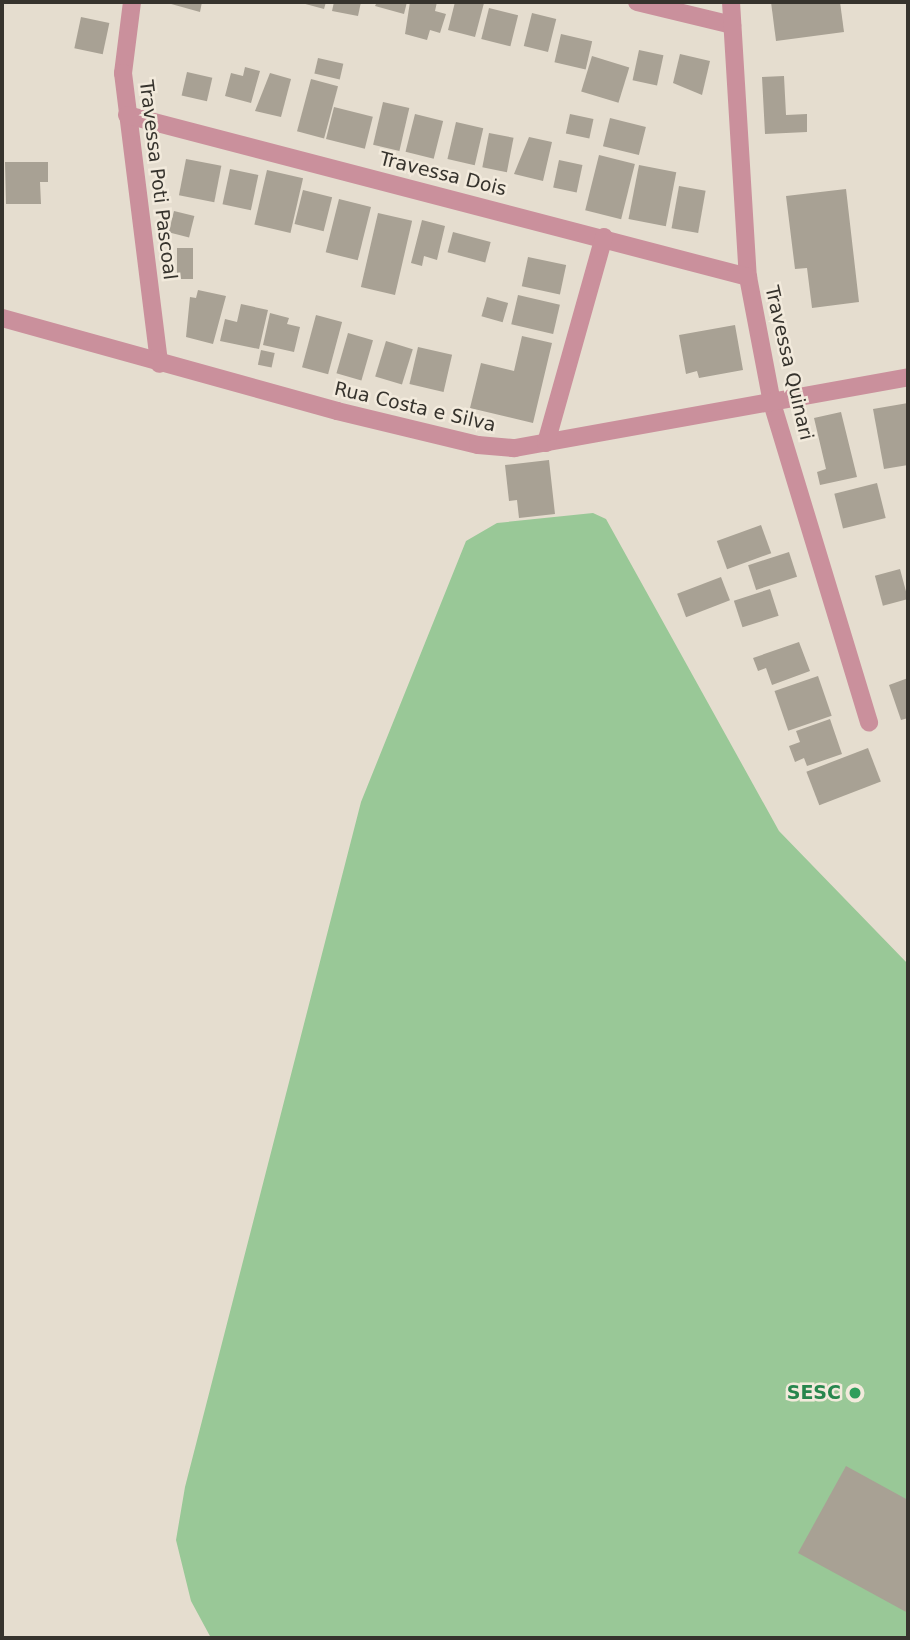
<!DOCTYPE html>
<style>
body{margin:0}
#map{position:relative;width:910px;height:1640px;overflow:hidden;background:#e5ddcf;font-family:"DejaVu Sans",sans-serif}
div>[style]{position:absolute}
.green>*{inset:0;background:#99c897}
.building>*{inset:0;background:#a8a194;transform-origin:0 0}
.street>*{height:18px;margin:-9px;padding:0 9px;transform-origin:9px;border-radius:9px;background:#ca909c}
.dots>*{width:19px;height:19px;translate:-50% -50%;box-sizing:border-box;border:4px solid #f2eadc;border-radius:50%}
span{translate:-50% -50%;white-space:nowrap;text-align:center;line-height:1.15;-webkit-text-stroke:5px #f2eadc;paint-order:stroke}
.street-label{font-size:19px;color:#36332d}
.leisure-label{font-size:19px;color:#27864d;font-weight:700}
.right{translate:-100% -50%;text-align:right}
.frame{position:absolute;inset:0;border:4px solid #36332d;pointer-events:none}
</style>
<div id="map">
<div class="green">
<i style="clip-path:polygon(593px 513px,606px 519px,779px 831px,908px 964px,908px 1638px,211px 1638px,191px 1601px,176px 1540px,185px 1487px,361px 802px,466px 541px,497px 523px)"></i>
</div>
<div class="building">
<i style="clip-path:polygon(164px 2px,202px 2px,200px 12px)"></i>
<i style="clip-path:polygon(298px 2px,326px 2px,324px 9px)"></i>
<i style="clip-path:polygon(334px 2px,361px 2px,358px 16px,332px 11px)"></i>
<i style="clip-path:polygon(377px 2px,407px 2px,404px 14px,375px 6px)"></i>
<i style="clip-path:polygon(410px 2px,437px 2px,435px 11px,446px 14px,440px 33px,430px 30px,427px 40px,405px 34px)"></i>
<i style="clip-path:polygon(455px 2px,484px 3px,475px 37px,448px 30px)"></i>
<i style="clip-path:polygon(771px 2px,840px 2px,844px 32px,776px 41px)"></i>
<i style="left:489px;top:8px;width:30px;height:32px;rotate:14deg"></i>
<i style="left:532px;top:13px;width:25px;height:34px;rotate:14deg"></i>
<i style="left:81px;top:17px;width:29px;height:32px;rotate:12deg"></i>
<i style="left:561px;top:34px;width:32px;height:29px;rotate:13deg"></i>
<i style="left:639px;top:50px;width:25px;height:31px;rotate:12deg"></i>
<i style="clip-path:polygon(680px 54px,710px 61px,702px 95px,673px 83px)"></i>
<i style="left:592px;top:56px;width:39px;height:37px;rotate:17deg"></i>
<i style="left:318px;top:58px;width:26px;height:16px;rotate:13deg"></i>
<i style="clip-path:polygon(245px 67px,260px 71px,251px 103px,225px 96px,231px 73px,243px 76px)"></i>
<i style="left:187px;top:72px;width:26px;height:24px;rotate:13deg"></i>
<i style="clip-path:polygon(270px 73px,291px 79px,281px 117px,255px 111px)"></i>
<i style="clip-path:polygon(784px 76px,786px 115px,807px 114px,807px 132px,765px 134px,762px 77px)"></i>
<i style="left:311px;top:79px;width:28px;height:54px;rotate:15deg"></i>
<i style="left:383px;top:102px;width:27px;height:44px;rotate:13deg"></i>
<i style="left:334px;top:107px;width:40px;height:33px;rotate:14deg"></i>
<i style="left:415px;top:114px;width:29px;height:39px;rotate:14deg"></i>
<i style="left:570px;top:114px;width:24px;height:20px;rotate:12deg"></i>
<i style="left:610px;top:118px;width:37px;height:29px;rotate:14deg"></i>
<i style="left:456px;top:122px;width:28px;height:38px;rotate:13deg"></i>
<i style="left:489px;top:133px;width:25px;height:35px;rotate:11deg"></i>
<i style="clip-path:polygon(529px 137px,552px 142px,543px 181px,514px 174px)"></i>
<i style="left:599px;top:155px;width:37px;height:57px;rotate:14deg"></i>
<i style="left:186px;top:159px;width:36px;height:37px;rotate:11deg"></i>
<i style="left:559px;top:160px;width:24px;height:28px;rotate:12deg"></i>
<i style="clip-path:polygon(5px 162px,48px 162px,48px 182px,40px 182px,41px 204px,6px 204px)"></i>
<i style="left:639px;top:165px;width:38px;height:55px;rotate:11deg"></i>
<i style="left:230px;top:169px;width:29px;height:36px;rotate:12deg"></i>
<i style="left:267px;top:170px;width:37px;height:56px;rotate:13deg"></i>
<i style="left:679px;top:186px;width:27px;height:43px;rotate:10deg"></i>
<i style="clip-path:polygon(846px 189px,859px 302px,812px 308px,807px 268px,795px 269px,786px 196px)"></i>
<i style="left:303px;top:190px;width:30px;height:35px;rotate:14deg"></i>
<i style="left:339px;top:199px;width:33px;height:55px;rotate:14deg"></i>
<i style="left:174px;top:211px;width:21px;height:22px;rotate:14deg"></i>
<i style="left:378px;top:213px;width:35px;height:76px;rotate:13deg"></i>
<i style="clip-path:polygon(422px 220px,445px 226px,437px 260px,424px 256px,422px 266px,411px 263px)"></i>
<i style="left:453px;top:232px;width:39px;height:21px;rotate:15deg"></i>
<i style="left:193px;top:248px;width:31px;height:16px;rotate:90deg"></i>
<i style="left:528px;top:257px;width:39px;height:30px;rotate:12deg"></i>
<i style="clip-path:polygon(198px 290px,226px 296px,213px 344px,186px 337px,190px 297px,196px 298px)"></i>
<i style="left:518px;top:295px;width:43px;height:30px;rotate:13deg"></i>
<i style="left:487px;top:297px;width:22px;height:20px;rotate:16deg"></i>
<i style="clip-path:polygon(241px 304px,268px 310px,259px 349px,220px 341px,225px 319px,237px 322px)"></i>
<i style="clip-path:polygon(270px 313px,289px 318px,287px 324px,300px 327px,294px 352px,263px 345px)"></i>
<i style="left:316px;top:315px;width:27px;height:54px;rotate:15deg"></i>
<i style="clip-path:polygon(735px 325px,743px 370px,699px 378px,697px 371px,686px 374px,679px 335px)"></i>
<i style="left:348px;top:333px;width:26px;height:42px;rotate:16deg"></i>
<i style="clip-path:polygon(522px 336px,552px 343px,533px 423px,470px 408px,481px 363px,514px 371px)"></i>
<i style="left:386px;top:341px;width:28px;height:37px;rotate:17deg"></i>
<i style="left:418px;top:347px;width:35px;height:38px;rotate:13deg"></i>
<i style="left:261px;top:350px;width:14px;height:15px;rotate:12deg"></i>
<i style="clip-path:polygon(908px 403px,908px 465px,884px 469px,873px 409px)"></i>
<i style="clip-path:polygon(841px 412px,857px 477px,820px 485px,817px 472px,826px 469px,814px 418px)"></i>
<i style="clip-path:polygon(549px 460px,555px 514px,519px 518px,517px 500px,509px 501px,505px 465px)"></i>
<i style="left:877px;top:483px;width:36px;height:44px;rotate:76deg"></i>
<i style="left:761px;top:525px;width:30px;height:47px;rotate:70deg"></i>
<i style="left:789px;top:552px;width:26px;height:43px;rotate:72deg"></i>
<i style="left:900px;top:569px;width:31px;height:26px;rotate:75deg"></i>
<i style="left:721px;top:577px;width:25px;height:47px;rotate:69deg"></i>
<i style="left:770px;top:589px;width:28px;height:38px;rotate:72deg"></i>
<i style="clip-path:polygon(799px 642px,810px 671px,772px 685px,766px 668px,758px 671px,753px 658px)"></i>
<i style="left:818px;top:676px;width:42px;height:46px;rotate:71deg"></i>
<i style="clip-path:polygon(908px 678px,908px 718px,901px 720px,889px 685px)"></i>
<i style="clip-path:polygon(830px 719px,842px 754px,807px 766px,804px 758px,795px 762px,789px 746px,800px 742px,796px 731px)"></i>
<i style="left:868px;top:748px;width:36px;height:66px;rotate:69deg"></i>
<i style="clip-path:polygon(846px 1466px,908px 1500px,908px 1613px,798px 1553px)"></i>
</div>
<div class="street">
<i style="left:132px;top:2px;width:72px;rotate:97.2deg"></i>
<i style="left:123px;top:73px;width:293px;rotate:82.9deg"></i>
<i style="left:637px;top:2px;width:98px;rotate:13.6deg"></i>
<i style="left:731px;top:2px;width:276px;rotate:86.5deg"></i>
<i style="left:748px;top:277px;width:128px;rotate:79.2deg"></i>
<i style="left:772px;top:403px;width:334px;rotate:73.1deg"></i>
<i style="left:127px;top:115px;width:642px;rotate:14.62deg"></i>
<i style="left:2px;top:318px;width:348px;rotate:15.5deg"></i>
<i style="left:337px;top:411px;width:145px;rotate:13.6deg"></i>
<i style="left:478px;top:445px;width:37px;rotate:5deg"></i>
<i style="left:515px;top:448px;width:399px;rotate:-10.2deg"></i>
<i style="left:546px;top:443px;width:214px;rotate:-74.3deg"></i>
</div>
<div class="dots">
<i style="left:855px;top:1393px;background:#2e9e5b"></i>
</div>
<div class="street-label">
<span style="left:443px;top:174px;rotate:14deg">Travessa Dois</span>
<span style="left:158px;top:180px;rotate:83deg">Travessa Poti Pascoal</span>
<span style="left:789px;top:363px;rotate:77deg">Travessa Quinari</span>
<span style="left:415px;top:407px;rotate:13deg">Rua Costa e Silva</span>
</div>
<div class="leisure-label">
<span class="right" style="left:841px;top:1393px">SESC</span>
</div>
<div class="frame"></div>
</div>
